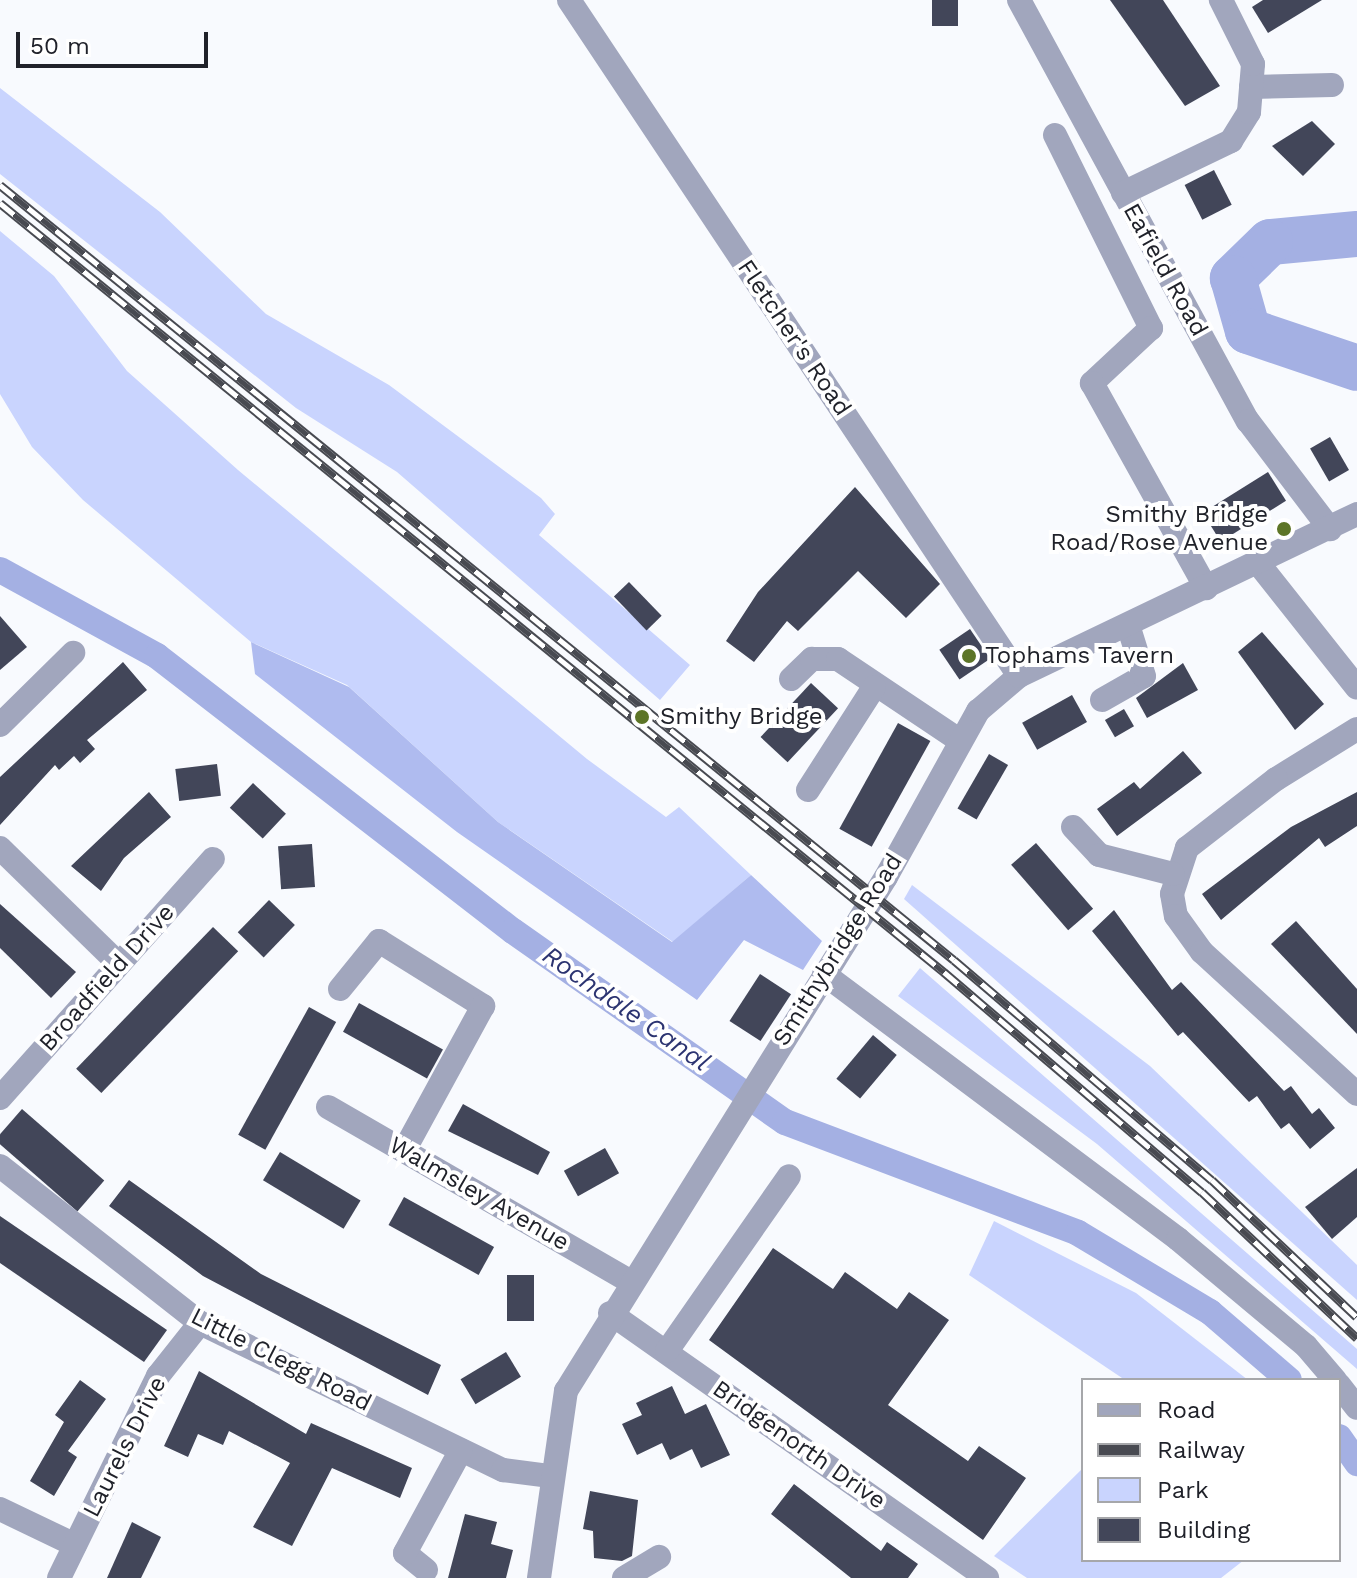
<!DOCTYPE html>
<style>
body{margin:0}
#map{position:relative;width:1357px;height:1578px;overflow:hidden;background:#f8fafe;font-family:"Work Sans",sans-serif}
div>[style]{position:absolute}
.green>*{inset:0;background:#c9d4fe}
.forest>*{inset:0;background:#afbbef}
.canal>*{height:26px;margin:-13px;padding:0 13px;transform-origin:13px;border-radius:13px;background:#a4b0e3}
.river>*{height:46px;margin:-23px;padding:0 23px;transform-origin:23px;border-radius:23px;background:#a4b0e3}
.building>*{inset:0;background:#424659;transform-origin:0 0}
.minor>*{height:24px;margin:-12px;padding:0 12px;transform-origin:12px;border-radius:12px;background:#a1a6bd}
.rail>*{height:9px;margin-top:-4.5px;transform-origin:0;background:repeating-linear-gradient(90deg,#fff 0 18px,#484a51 0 36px);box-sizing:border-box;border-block:2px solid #484a51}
.dots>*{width:22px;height:22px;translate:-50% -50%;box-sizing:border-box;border:4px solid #fff;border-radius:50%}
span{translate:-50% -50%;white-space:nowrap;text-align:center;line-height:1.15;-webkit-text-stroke:8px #fff;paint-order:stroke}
.street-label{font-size:24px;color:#20222a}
.poi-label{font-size:24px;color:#20222a}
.right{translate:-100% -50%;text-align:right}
.left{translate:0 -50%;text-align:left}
.water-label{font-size:26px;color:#2c3471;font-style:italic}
.legend{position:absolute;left:1081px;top:1378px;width:260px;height:184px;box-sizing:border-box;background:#fff;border:2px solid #a6a7aa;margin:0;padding:10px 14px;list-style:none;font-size:24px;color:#20222a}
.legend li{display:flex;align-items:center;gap:16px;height:40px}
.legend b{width:40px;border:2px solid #a6a7aa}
.scale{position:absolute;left:16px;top:32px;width:192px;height:36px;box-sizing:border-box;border:4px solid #20222a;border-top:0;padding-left:10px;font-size:24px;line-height:28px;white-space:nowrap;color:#20222a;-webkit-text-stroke:6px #fff;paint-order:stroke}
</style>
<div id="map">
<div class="green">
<i style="clip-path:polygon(0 88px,160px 212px,266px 314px,389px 385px,541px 498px,555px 514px,539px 535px,690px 665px,660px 700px,397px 472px,296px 408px,0 174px)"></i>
<i style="clip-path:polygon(0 231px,54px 276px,127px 371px,238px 470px,587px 759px,666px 817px,679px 807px,751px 875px,673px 942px,498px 822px,347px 685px,251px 642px,83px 500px,32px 447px,0 394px)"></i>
<i style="clip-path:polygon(912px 885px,1150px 1066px,1357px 1265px,1357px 1300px,904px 899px)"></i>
<i style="clip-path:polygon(920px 968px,1357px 1349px,1357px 1369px,1097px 1144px,898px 996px)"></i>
<i style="clip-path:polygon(994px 1221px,1136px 1293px,1248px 1380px,1125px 1380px,969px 1275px)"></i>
<i style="clip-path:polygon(1083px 1468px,1083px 1560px,1244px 1560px,1221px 1578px,1027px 1578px,994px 1556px)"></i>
</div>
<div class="forest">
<i style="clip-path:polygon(251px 642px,349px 687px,498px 822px,672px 942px,751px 875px,822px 941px,803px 970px,744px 940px,697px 1000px,457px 832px,255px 674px)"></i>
</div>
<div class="canal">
<i style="left:0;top:570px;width:179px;rotate:28.7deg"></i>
<i style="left:157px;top:656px;width:450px;rotate:37.7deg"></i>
<i style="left:513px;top:931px;width:332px;rotate:35.1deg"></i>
<i style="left:785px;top:1122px;width:313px;rotate:20.7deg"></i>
<i style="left:1078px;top:1233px;width:154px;rotate:30.9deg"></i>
<i style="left:1210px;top:1312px;width:104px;rotate:40.7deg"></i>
<i style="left:1339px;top:1437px;width:32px;rotate:55deg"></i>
</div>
<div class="river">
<i style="left:1357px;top:234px;width:87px;rotate:174.7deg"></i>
<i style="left:1270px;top:242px;width:52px;rotate:135.8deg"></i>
<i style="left:1233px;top:278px;width:55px;rotate:74.2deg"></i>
<i style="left:1248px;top:331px;width:115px;rotate:18.7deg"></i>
</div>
<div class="building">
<i style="left:932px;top:0;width:26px;height:26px"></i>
<i style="clip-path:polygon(1110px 0,1163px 0,1220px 86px,1185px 106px)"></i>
<i style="clip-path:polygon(1263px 0,1322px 0,1268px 33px,1252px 7px)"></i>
<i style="clip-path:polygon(1312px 121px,1335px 144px,1303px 176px,1272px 146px)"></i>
<i style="left:1214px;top:170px;width:39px;height:33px;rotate:63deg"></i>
<i style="left:1330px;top:437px;width:38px;height:23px;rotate:60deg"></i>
<i style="left:1268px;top:472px;width:34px;height:77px;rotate:58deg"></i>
<i style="clip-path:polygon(855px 487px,940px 584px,906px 618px,858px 571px,798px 631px,787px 621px,754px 662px,726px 641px,758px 592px)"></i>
<i style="left:629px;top:582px;width:47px;height:21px;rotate:46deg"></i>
<i style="clip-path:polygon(0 616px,27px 647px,0 670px)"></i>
<i style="left:970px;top:629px;width:36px;height:37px;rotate:56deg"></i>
<i style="clip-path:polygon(1262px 632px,1324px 704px,1295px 730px,1238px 652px)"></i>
<i style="clip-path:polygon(123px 662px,147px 690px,87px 740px,95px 749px,80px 763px,74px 756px,59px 770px,55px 765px,0 825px,0 777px)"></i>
<i style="clip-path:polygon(1183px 663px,1198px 690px,1147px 718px,1136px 698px)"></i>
<i style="left:811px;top:683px;width:37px;height:74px;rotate:43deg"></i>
<i style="left:1072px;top:695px;width:31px;height:57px;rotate:61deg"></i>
<i style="left:1124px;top:709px;width:20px;height:22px;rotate:60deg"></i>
<i style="left:898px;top:723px;width:37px;height:121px;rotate:29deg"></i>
<i style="clip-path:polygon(1183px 751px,1202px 773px,1117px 836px,1097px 809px,1134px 782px,1140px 789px)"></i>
<i style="left:989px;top:754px;width:22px;height:63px;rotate:30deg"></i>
<i style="left:217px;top:764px;width:32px;height:42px;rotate:83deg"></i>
<i style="left:253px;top:783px;width:45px;height:34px;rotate:43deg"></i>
<i style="clip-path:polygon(149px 792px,171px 817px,124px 858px,101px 891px,71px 866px)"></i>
<i style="clip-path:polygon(1357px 792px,1357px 826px,1325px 847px,1319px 838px,1221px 920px,1202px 894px,1291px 827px)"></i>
<i style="left:1036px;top:843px;width:87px;height:33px;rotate:49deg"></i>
<i style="left:312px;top:844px;width:43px;height:34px;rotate:86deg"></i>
<i style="left:269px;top:900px;width:36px;height:45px;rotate:44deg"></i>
<i style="clip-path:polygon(0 904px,76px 972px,51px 998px,0 948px)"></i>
<i style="clip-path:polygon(1114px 910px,1172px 990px,1181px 982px,1284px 1091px,1291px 1086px,1312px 1114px,1319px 1108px,1335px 1128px,1310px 1149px,1289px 1123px,1281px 1129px,1257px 1096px,1249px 1102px,1183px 1032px,1178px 1036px,1092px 931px)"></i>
<i style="clip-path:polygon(1296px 921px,1357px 989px,1357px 1034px,1271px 944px)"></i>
<i style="left:213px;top:927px;width:35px;height:197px;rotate:44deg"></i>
<i style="left:760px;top:974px;width:37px;height:56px;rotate:33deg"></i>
<i style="left:359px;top:1003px;width:96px;height:33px;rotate:29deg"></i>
<i style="left:309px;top:1007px;width:31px;height:146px;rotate:29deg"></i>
<i style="left:873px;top:1035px;width:31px;height:57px;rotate:40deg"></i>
<i style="clip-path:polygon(463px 1104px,550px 1152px,538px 1175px,448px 1131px)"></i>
<i style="left:22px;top:1109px;width:109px;height:41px;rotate:41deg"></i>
<i style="left:605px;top:1148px;width:29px;height:47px;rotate:61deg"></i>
<i style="left:280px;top:1152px;width:94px;height:33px;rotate:31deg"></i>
<i style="clip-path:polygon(1357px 1168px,1357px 1217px,1332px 1239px,1305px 1207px)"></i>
<i style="clip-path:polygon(129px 1180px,261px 1274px,441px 1365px,428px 1395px,203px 1276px,109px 1206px)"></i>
<i style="left:404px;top:1197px;width:103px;height:32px;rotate:29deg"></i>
<i style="clip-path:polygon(0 1216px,167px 1330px,144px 1362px,0 1263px)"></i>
<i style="clip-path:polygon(773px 1248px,833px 1289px,845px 1272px,897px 1309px,909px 1292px,949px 1320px,888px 1405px,968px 1461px,979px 1446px,1026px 1478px,983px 1540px,709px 1340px)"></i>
<i style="left:507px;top:1275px;width:27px;height:46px"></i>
<i style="left:506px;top:1352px;width:29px;height:53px;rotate:59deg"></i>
<i style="clip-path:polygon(199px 1371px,306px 1434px,311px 1423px,412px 1468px,400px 1498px,332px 1468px,292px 1546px,253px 1527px,290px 1463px,229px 1431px,223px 1445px,198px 1434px,188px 1457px,164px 1446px)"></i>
<i style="clip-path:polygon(80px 1380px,106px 1399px,68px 1451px,77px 1457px,54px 1496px,30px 1481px,64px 1422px,55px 1415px)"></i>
<i style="clip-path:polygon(672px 1386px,685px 1414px,706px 1404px,730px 1455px,701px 1468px,692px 1449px,670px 1460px,662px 1443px,637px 1455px,622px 1424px,642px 1415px,636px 1403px)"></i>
<i style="clip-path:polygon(794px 1484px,881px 1551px,887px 1542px,918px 1564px,908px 1578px,851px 1578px,771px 1514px)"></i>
<i style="clip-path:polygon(590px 1491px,638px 1500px,632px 1556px,622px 1561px,594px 1558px,593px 1531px,583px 1529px)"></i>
<i style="clip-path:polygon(465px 1514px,497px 1522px,491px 1544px,513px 1550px,506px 1578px,448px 1578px)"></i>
<i style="clip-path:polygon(132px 1522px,161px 1537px,141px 1578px,107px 1578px)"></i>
</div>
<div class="minor">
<i style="left:569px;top:0;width:812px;rotate:56.35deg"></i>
<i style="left:1019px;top:0;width:479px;rotate:61.5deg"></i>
<i style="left:1248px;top:421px;width:136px;rotate:52.8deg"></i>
<i style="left:1251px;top:87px;width:81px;rotate:-1.4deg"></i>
<i style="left:1055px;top:135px;width:216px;rotate:63.6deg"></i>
<i style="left:1151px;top:328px;width:81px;rotate:137deg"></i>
<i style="left:1092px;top:383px;width:235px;rotate:60.9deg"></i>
<i style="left:1123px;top:193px;width:120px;rotate:-25.7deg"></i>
<i style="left:1231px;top:141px;width:34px;rotate:-58deg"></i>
<i style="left:1249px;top:112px;width:48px;rotate:-85.2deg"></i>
<i style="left:1253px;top:64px;width:72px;rotate:-116.6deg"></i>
<i style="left:1258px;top:563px;width:159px;rotate:51.6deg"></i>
<i style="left:791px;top:679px;width:29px;rotate:-44deg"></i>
<i style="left:812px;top:659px;width:26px"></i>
<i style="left:838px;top:659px;width:146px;rotate:33.8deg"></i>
<i style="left:1102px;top:700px;width:48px;rotate:-29.7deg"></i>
<i style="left:1144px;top:676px;width:53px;rotate:-107.4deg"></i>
<i style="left:0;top:725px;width:103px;rotate:-44.6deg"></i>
<i style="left:1357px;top:729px;width:95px;rotate:148.3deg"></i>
<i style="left:1276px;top:779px;width:113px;rotate:142.2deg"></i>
<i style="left:1187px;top:848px;width:48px;rotate:108.1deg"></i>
<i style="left:1172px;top:894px;width:22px;rotate:80deg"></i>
<i style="left:1176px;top:916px;width:44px;rotate:54.2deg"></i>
<i style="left:1202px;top:952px;width:210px;rotate:42.5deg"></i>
<i style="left:808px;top:790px;width:122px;rotate:-57.3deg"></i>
<i style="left:1073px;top:827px;width:38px;rotate:47deg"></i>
<i style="left:1099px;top:855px;width:76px;rotate:14.4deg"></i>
<i style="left:0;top:848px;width:166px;rotate:44.3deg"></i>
<i style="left:824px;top:974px;width:442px;rotate:36.8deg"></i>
<i style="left:1178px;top:1239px;width:167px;rotate:39.9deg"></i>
<i style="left:1306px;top:1346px;width:45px;rotate:49.5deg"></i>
<i style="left:340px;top:989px;width:62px;rotate:-50.9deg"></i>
<i style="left:379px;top:941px;width:123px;rotate:32deg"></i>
<i style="left:483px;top:1006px;width:165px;rotate:118.6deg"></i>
<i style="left:0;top:1098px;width:320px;rotate:-48.3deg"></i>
<i style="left:328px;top:1107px;width:350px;rotate:30deg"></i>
<i style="left:0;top:1166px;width:254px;rotate:38.1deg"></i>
<i style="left:200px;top:1323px;width:337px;rotate:25.9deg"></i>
<i style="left:503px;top:1470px;width:46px;rotate:7.4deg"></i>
<i style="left:610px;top:1313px;width:461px;rotate:35.1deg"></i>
<i style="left:667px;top:1351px;width:213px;rotate:-55.1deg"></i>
<i style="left:1339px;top:1385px;width:29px;rotate:52deg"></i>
<i style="left:0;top:1509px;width:83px;rotate:25.6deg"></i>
<i style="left:426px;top:1570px;width:27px;rotate:-141deg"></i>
<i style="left:405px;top:1553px;width:117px;rotate:-61.5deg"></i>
<i style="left:59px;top:1578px;width:225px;rotate:-63.9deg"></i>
<i style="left:158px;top:1376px;width:68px;rotate:-51.6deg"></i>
<i style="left:539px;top:1578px;width:189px;rotate:-81.8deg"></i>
<i style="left:566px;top:1391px;width:605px;rotate:-58.09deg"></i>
<i style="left:886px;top:877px;width:190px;rotate:-61deg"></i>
<i style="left:978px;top:711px;width:54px;rotate:-40.5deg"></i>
<i style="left:1019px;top:676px;width:375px;rotate:-25.6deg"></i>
<i style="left:624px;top:1578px;width:41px;rotate:-31deg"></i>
</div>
<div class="rail">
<i style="left:0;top:185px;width:1229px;rotate:39.09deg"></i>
<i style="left:954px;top:960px;width:339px;rotate:40.5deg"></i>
<i style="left:1212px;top:1180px;width:199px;rotate:43.4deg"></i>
<i style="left:0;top:203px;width:1218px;rotate:39.17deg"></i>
<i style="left:944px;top:972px;width:339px;rotate:40.5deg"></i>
<i style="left:1202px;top:1192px;width:213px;rotate:43.3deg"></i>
</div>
<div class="dots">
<i style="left:1284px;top:529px;background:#5d7527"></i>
<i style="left:969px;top:656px;background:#5d7527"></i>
<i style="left:642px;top:717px;background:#5d7527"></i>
</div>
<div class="street-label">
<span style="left:1165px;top:270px;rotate:61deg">Eafield Road</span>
<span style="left:794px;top:338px;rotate:56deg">Fletcher's Road</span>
<span style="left:838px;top:950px;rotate:-58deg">Smithybridge Road</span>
<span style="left:107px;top:978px;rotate:-48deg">Broadfield Drive</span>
<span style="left:479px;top:1194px;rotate:30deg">Walmsley Avenue</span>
<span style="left:281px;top:1360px;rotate:27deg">Little Clegg Road</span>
<span style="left:799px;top:1445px;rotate:35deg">Bridgenorth Drive</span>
<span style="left:125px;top:1447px;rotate:-63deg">Laurels Drive</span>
</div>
<div class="poi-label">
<span class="right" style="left:1268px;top:529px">Smithy Bridge<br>Road/Rose Avenue</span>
<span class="left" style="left:985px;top:656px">Tophams Tavern</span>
<span class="left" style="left:660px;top:717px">Smithy Bridge</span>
</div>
<div class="water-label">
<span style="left:626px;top:1009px;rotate:35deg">Rochdale Canal</span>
</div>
<ul class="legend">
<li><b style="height:10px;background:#a1a6bd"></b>Road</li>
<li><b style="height:10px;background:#484a51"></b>Railway</li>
<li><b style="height:22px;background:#c9d4fe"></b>Park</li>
<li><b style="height:22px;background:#424659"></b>Building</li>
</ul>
<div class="scale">50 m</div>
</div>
